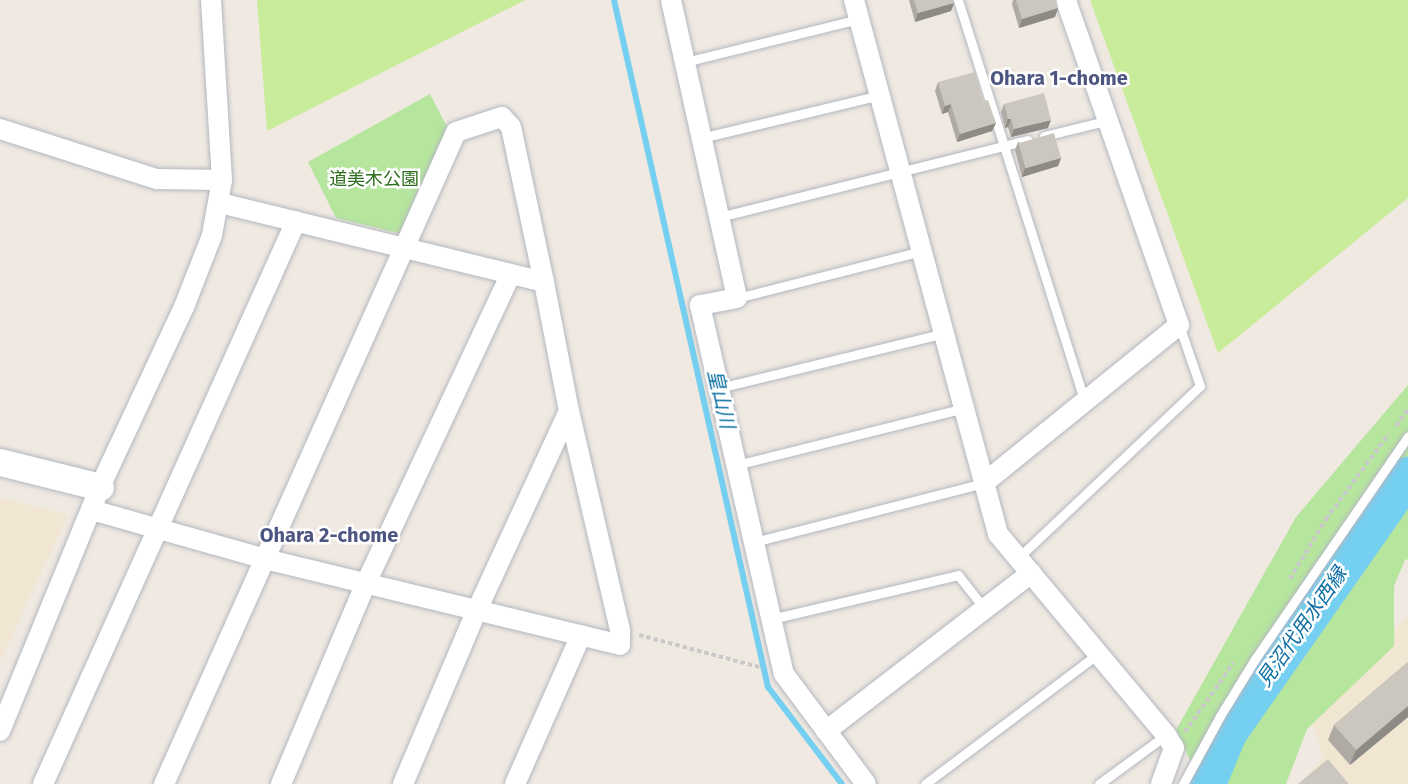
<!DOCTYPE html>
<meta charset="utf-8">
<style>
body{margin:0}
#map{position:relative;width:1408px;height:784px;overflow:hidden;background:#efe9e1;font-family:"Fira Sans","Noto Sans JP",sans-serif}
div>[style]{position:absolute}
.education>*{inset:0;background:#f0e6d1}
.green>*{inset:0;background:#b6e59e}
.pitch>*{inset:0;background:#c9ec9a}
.stream>*{height:6px;margin:-3px;padding:0 3px;transform-origin:3px;border-radius:3px;background:#75cff0}
.river>*{height:38px;margin:-19px;padding:0 19px;transform-origin:19px;border-radius:19px;background:#75cff0}
.path>*{height:4px;margin-top:-2px;transform-origin:0;background:repeating-linear-gradient(90deg,#c9c9c9 0 4.5px,transparent 0 7.5px)}
.roads{filter:drop-shadow(0 0 2px #b4b7c1) drop-shadow(0 0 2px #b4b7c1)}
.lane>*{height:9px;margin:-4.5px;padding:0 4.5px;transform-origin:4.5px;border-radius:4.5px;background:#fff}
.street>*{height:20px;margin:-10px;padding:0 10px;transform-origin:10px;border-radius:10px;background:#fff}
.secondary>*{height:27px;margin:-13.5px;padding:0 13.5px;transform-origin:13.5px;border-radius:13.5px;background:#fff}
.wall>*{inset:0;background:#afaba4}
.shaded-wall>*{inset:0;background:#8e8b86}
.building>*{inset:0;background:#cbc7bf;transform-origin:0 0}
span{translate:-50% -50%;white-space:nowrap;text-align:center;line-height:1.15;-webkit-text-stroke:5px #fff;paint-order:stroke}
.park-label{font-size:18px;color:#2c6e1b}
.neighbourhood-label{font-size:20px;color:#4d5680;font-weight:700}
.water-label{font-size:20px;color:#0d6fa3;font-style:italic}
</style>
<div id="map">
<div class="education">
<i style="clip-path:polygon(0 498px,68px 515px,0 661px)"></i>
<i style="clip-path:polygon(1408px 616px,1408px 784px,1300px 784px,1323px 757px,1309px 714px)"></i>
</div>
<div class="green">
<i style="clip-path:polygon(430px 94px,448px 129px,402px 234px,336px 218px,308px 162px)"></i>
<i style="clip-path:polygon(1408px 385px,1408px 559px,1405px 560px,1394px 586px,1394px 646px,1307px 729px,1286px 784px,1191px 784px,1197px 775px,1176px 730px,1296px 517px)"></i>
</div>
<div class="pitch">
<i style="clip-path:polygon(257px 0,525px 0,267px 131px)"></i>
<i style="clip-path:polygon(1090px 0,1408px 0,1408px 198px,1218px 353px)"></i>
</div>
<div class="stream">
<i style="left:614px;top:0;width:704px;rotate:77.37deg"></i>
<i style="left:768px;top:687px;width:122px;rotate:52.7deg"></i>
</div>
<div class="river">
<i style="left:1207px;top:784px;width:55px;rotate:-67.6deg"></i>
<i style="left:1228px;top:733px;width:314px;rotate:-55deg"></i>
</div>
<div class="path">
<i style="left:1396px;top:426px;width:20px;rotate:-53deg"></i>
<i style="left:1290px;top:579px;width:70px;rotate:-59deg"></i>
<i style="left:1326px;top:519px;width:106px;rotate:-53.5deg"></i>
<i style="left:639px;top:635px;width:128px;rotate:14.9deg"></i>
<i style="left:1185px;top:732px;width:85px;rotate:-55deg"></i>
</div>
<div class="roads">
<div class="lane">
<i style="left:958px;top:0;width:422px;rotate:72.5deg"></i>
<i style="left:685px;top:62px;width:179px;rotate:-13.9deg"></i>
<i style="left:1044px;top:136px;width:67px;rotate:-13.8deg"></i>
<i style="left:701px;top:138px;width:184px;rotate:-13.5deg"></i>
<i style="left:719px;top:217px;width:318px;rotate:-14deg"></i>
<i style="left:737px;top:298px;width:191px;rotate:-14.3deg"></i>
<i style="left:719px;top:388px;width:232px;rotate:-13.7deg"></i>
<i style="left:736px;top:465px;width:235px;rotate:-14deg"></i>
<i style="left:754px;top:542px;width:237px;rotate:-14.4deg"></i>
<i style="left:1018px;top:558px;width:250px;rotate:-43.4deg"></i>
<i style="left:1200px;top:386px;width:65px;rotate:-109deg"></i>
<i style="left:771px;top:619px;width:192px;rotate:-13.2deg"></i>
<i style="left:958px;top:575px;width:42px;rotate:51.8deg"></i>
<i style="left:925px;top:784px;width:218px;rotate:-37deg"></i>
<i style="left:1099px;top:784px;width:83px;rotate:-36.2deg"></i>
<i style="left:1183px;top:784px;width:77px;rotate:-61.4deg"></i>
<i style="left:1220px;top:716px;width:67px;rotate:-58.4deg"></i>
<i style="left:1255px;top:659px;width:270px;rotate:-55.5deg"></i>
</div>
<div class="street">
<i style="left:671px;top:0;width:305px;rotate:77.5deg"></i>
<i style="left:737px;top:298px;width:38px;rotate:169deg"></i>
<i style="left:700px;top:305px;width:378px;rotate:77.2deg"></i>
<i style="left:784px;top:674px;width:137px;rotate:53.3deg"></i>
<i style="left:854px;top:0;width:553px;rotate:74.91deg"></i>
<i style="left:998px;top:534px;width:262px;rotate:50.1deg"></i>
<i style="left:1166px;top:735px;width:15px;rotate:58deg"></i>
<i style="left:1174px;top:748px;width:38px;rotate:110deg"></i>
<i style="left:0;top:129px;width:165px;rotate:17.7deg"></i>
<i style="left:157px;top:179px;width:65px;rotate:0.9deg"></i>
<i style="left:984px;top:483px;width:251px;rotate:-39deg"></i>
<i style="left:1179px;top:325px;width:344px;rotate:-109.2deg"></i>
<i style="left:92px;top:510px;width:180px;rotate:15.8deg"></i>
<i style="left:265px;top:559px;width:365px;rotate:13.6deg"></i>
<i style="left:620px;top:645px;width:15px;rotate:-90deg"></i>
<i style="left:620px;top:630px;width:225px;rotate:-103.1deg"></i>
<i style="left:569px;top:411px;width:131px;rotate:-101deg"></i>
<i style="left:544px;top:282px;width:334px;rotate:-166.3deg"></i>
<i style="left:0;top:731px;width:264px;rotate:-67.7deg"></i>
<i style="left:100px;top:487px;width:199px;rotate:-65deg"></i>
<i style="left:184px;top:307px;width:77px;rotate:-68.7deg"></i>
<i style="left:212px;top:235px;width:56px;rotate:-79.7deg"></i>
<i style="left:222px;top:180px;width:180px;rotate:-93.5deg"></i>
<i style="left:826px;top:731px;width:259px;rotate:-37.6deg"></i>
<i style="left:43px;top:784px;width:617px;rotate:-65.8deg"></i>
<i style="left:164px;top:784px;width:714px;rotate:-65.87deg"></i>
<i style="left:456px;top:132px;width:48px;rotate:-18.1deg"></i>
<i style="left:502px;top:117px;width:13px;rotate:48deg"></i>
<i style="left:511px;top:127px;width:158px;rotate:78deg"></i>
<i style="left:281px;top:784px;width:218px;rotate:-67.1deg"></i>
<i style="left:366px;top:583px;width:341px;rotate:-64.9deg"></i>
<i style="left:403px;top:784px;width:189px;rotate:-67deg"></i>
<i style="left:477px;top:610px;width:219px;rotate:-65.2deg"></i>
<i style="left:515px;top:784px;width:163px;rotate:-66.1deg"></i>
</div>
<div class="secondary">
<i style="left:0;top:462px;width:103px;rotate:14deg"></i>
</div>
</div>
<div class="wall">
<i style="clip-path:polygon(909px 0,953px 0,954px 3px,951px 11px,915px 22px)"></i>
<i style="clip-path:polygon(1013px 0,1056px 0,1058px 8px,1055px 17px,1019px 28px,1012px 4px)"></i>
<i style="clip-path:polygon(938px 82px,996px 123px,992px 131px,957px 142px,948px 112px,942px 114px,935px 91px)"></i>
<i style="clip-path:polygon(1004px 104px,1048px 128px,1011px 137px,1008px 127px,1005px 128px,1001px 112px)"></i>
<i style="clip-path:polygon(1018px 142px,1061px 158px,1058px 166px,1022px 177px,1015px 150px)"></i>
<i style="clip-path:polygon(1408px 662px,1408px 717px,1350px 765px,1328px 740px,1334px 725px)"></i>
</div>
<div class="shaded-wall">
<i style="clip-path:polygon(954px 3px,951px 11px,915px 22px,918px 13px)"></i>
<i style="clip-path:polygon(1058px 8px,1055px 17px,1019px 28px,1022px 19px)"></i>
<i style="clip-path:polygon(951px 104px,948px 112px,942px 114px,945px 106px)"></i>
<i style="clip-path:polygon(1008px 119px,1011px 119px,1008px 127px,1005px 128px)"></i>
<i style="clip-path:polygon(1051px 120px,1048px 128px,1011px 137px,1014px 129px)"></i>
<i style="clip-path:polygon(996px 123px,992px 131px,957px 142px,960px 134px)"></i>
<i style="clip-path:polygon(1061px 158px,1058px 166px,1022px 177px,1025px 168px)"></i>
<i style="clip-path:polygon(1408px 706px,1408px 717px,1350px 765px,1356px 750px)"></i>
</div>
<div class="building">
<i style="clip-path:polygon(914px 0,953px 0,954px 3px,918px 13px)"></i>
<i style="clip-path:polygon(1016px 0,1056px 0,1058px 8px,1022px 19px)"></i>
<i style="clip-path:polygon(975px 72px,983px 101px,988px 100px,996px 123px,960px 134px,951px 104px,945px 106px,938px 82px)"></i>
<i style="clip-path:polygon(1044px 93px,1051px 120px,1014px 129px,1011px 119px,1008px 119px,1004px 104px)"></i>
<i style="left:1054px;top:133px;width:26px;height:37px;rotate:74deg"></i>
<i style="clip-path:polygon(1408px 662px,1408px 706px,1356px 750px,1334px 725px)"></i>
<i style="clip-path:polygon(1328px 759px,1349px 784px,1298px 784px)"></i>
</div>
<div class="park-label">
<span style="left:374px;top:179px">道美木公園</span>
</div>
<div class="neighbourhood-label">
<span style="left:1059px;top:78px">Ohara 1-chome</span>
<span style="left:329px;top:535px">Ohara 2-chome</span>
</div>
<div class="water-label">
<span style="left:721px;top:399px;rotate:77deg">皇山川</span>
<span style="left:1302px;top:627px;rotate:-55deg">見沼代用水西縁</span>
</div>
</div>
